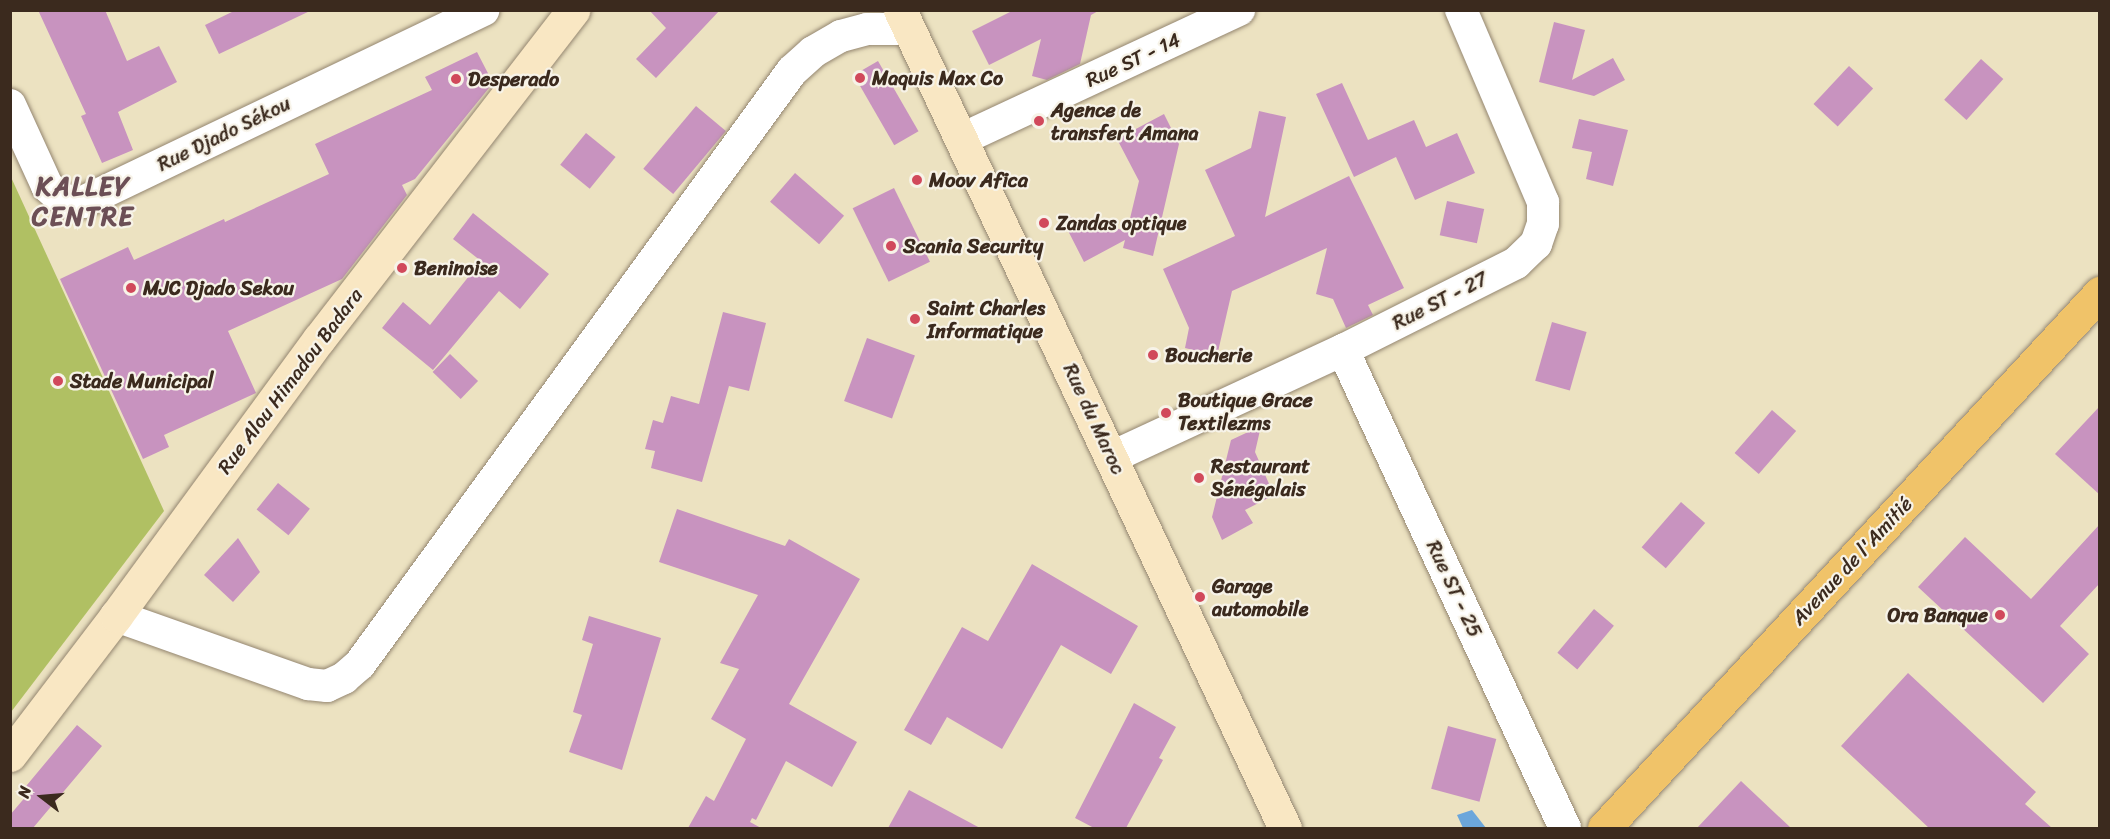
<!DOCTYPE html>
<meta charset="utf-8">
<style>
body{margin:0}
#map{position:relative;width:2110px;height:839px;overflow:hidden;background:#ece2c1;font-family:Sriracha,sans-serif}
div>[style]{position:absolute}
.green>*{inset:0;background:#b0c063}
.water>*{inset:0;background:#6ba6db}
.building>*{inset:0;background:#c893bf;transform-origin:0 0}
.roads{filter:drop-shadow(0 0 2px #948670) drop-shadow(0 0 2px #948670)}
.street>*{height:32px;margin:-16px;padding:0 16px;transform-origin:16px;border-radius:16px;background:#fff}
.secondary>*{height:33px;margin:-16.5px;padding:0 16.5px;transform-origin:16.5px;border-radius:16.5px;background:#f9e7c3}
.primary>*{height:33px;margin:-16.5px;padding:0 16.5px;transform-origin:16.5px;border-radius:16.5px;background:#f0c369}
.dots>*{width:16px;height:16px;translate:-50% -50%;box-sizing:border-box;border:3px solid #f7f3e8;border-radius:50%}
span{translate:-50% -50%;white-space:nowrap;text-align:center;line-height:1.15;-webkit-text-stroke:4.5px #f7f3e8;paint-order:stroke}
.street-label{font-size:20px;color:#3b2a1e}
.poi-label{font-size:20px;color:#3b2a1e;font-weight:700}
.left{translate:0 -50%;text-align:left}
.right{translate:-100% -50%;text-align:right}
.district-label{font-size:26px;color:#6c4f56;font-weight:700;letter-spacing:1.5px}
.frame{position:absolute;inset:0;border:12px solid #3b2a1e;pointer-events:none}
.north{position:absolute;left:12px;top:767px;width:60px;height:60px;-webkit-text-stroke:4px #f7f3e8;paint-order:stroke;rotate:286deg;font-size:16px;font-weight:700;line-height:24px;text-align:center;color:#3b2a1e}
.north::after{content:'';display:block;margin:auto;width:21px;height:27px;background:#3b2a1e;clip-path:polygon(50% 0,100% 100%,50% 72%,0 100%)}
</style>
<div id="map">
<div class="green">
<i style="clip-path:polygon(10px 175px,164px 511px,11px 712px,10px 712px)"></i>
</div>
<div class="water">
<i style="clip-path:polygon(1472px 810px,1486px 828px,1463px 828px,1457px 815px)"></i>
</div>
<div class="building">
<i style="clip-path:polygon(38px 10px,105px 10px,127px 61px,159px 46px,177px 82px,118px 112px,133px 150px,102px 163px,81px 116px,86px 114px)"></i>
<i style="clip-path:polygon(236px 10px,312px 10px,219px 54px,205px 25px)"></i>
<i style="clip-path:polygon(649px 10px,720px 10px,656px 78px,636px 59px,666px 28px)"></i>
<i style="clip-path:polygon(1014px 10px,1100px 10px,1091px 15px,1080px 64px,1047px 80px,1032px 76px,1041px 39px,989px 65px,972px 31px)"></i>
<i style="clip-path:polygon(1554px 22px,1585px 30px,1572px 80px,1613px 58px,1625px 80px,1594px 96px,1539px 82px)"></i>
<i style="clip-path:polygon(477px 52px,493px 83px,415px 179px,402px 185px,407px 195px,342px 279px,228px 331px,256px 393px,164px 435px,169px 447px,143px 459px,60px 279px,128px 247px,134px 260px,224px 219px,225px 222px,329px 174px,315px 144px,432px 90px,425px 77px)"></i>
<i style="left:1981px;top:59px;width:30px;height:55px;rotate:42deg"></i>
<i style="left:878px;top:61px;width:81px;height:28px;rotate:60deg"></i>
<i style="left:1849px;top:66px;width:33px;height:52px;rotate:43deg"></i>
<i style="clip-path:polygon(1342px 83px,1368px 140px,1414px 120px,1426px 147px,1457px 133px,1475px 173px,1415px 200px,1396px 157px,1354px 177px,1316px 94px)"></i>
<i style="left:696px;top:106px;width:39px;height:82px;rotate:40deg"></i>
<i style="clip-path:polygon(1259px 111px,1286px 117px,1265px 217px,1349px 176px,1404px 288px,1368px 305px,1373px 315px,1346px 328px,1333px 299px,1316px 294px,1327px 248px,1232px 291px,1217px 356px,1185px 348px,1189px 328px,1163px 269px,1235px 236px,1205px 170px,1251px 148px)"></i>
<i style="clip-path:polygon(1164px 114px,1179px 144px,1153px 256px,1123px 248px,1125px 240px,1084px 262px,1060px 215px,1127px 231px,1139px 181px,1117px 139px)"></i>
<i style="clip-path:polygon(1579px 119px,1628px 130px,1613px 186px,1586px 179px,1592px 152px,1572px 148px)"></i>
<i style="left:586px;top:133px;width:38px;height:41px;rotate:39deg"></i>
<i style="left:795px;top:173px;width:65px;height:38px;rotate:41deg"></i>
<i style="left:894px;top:188px;width:82px;height:46px;rotate:64deg"></i>
<i style="left:1447px;top:201px;width:38px;height:35px;rotate:12deg"></i>
<i style="clip-path:polygon(473px 213px,549px 274px,520px 309px,499px 291px,433px 370px,382px 328px,403px 302px,430px 325px,481px 261px,453px 239px)"></i>
<i style="clip-path:polygon(723px 312px,766px 323px,749px 391px,729px 386px,702px 482px,651px 468px,655px 451px,645px 449px,653px 420px,663px 423px,671px 396px,699px 404px)"></i>
<i style="left:1552px;top:322px;width:36px;height:61px;rotate:16deg"></i>
<i style="left:867px;top:338px;width:51px;height:67px;rotate:20deg"></i>
<i style="left:450px;top:354px;width:39px;height:25px;rotate:44deg"></i>
<i style="clip-path:polygon(2100px 406px,2100px 495px,2055px 454px)"></i>
<i style="left:1772px;top:410px;width:32px;height:57px;rotate:41deg"></i>
<i style="clip-path:polygon(1261px 426px,1255px 452px,1274px 495px,1245px 510px,1253px 523px,1222px 540px,1212px 517px,1231px 440px)"></i>
<i style="left:278px;top:483px;width:41px;height:34px;rotate:39deg"></i>
<i style="left:1681px;top:502px;width:32px;height:60px;rotate:41deg"></i>
<i style="clip-path:polygon(677px 509px,785px 546px,789px 539px,860px 579px,789px 704px,857px 742px,832px 787px,786px 761px,756px 820px,752px 818px,750px 822px,761px 828px,688px 828px,706px 796px,714px 801px,746px 739px,711px 719px,739px 669px,720px 663px,758px 595px,659px 562px)"></i>
<i style="clip-path:polygon(2100px 524px,2100px 583px,2060px 626px,2089px 654px,2043px 703px,1918px 587px,1965px 537px,2031px 599px)"></i>
<i style="clip-path:polygon(238px 538px,260px 572px,233px 602px,204px 575px)"></i>
<i style="clip-path:polygon(1032px 564px,1138px 626px,1111px 674px,1061px 645px,1002px 749px,947px 717px,931px 745px,904px 730px,962px 627px,988px 641px)"></i>
<i style="left:1594px;top:609px;width:26px;height:57px;rotate:40deg"></i>
<i style="clip-path:polygon(589px 616px,661px 638px,622px 770px,569px 752px,582px 715px,573px 712px,593px 644px,582px 640px)"></i>
<i style="clip-path:polygon(1908px 673px,2036px 792px,2025px 804px,2052px 828px,1929px 828px,1841px 746px)"></i>
<i style="clip-path:polygon(1134px 703px,1176px 727px,1159px 758px,1163px 760px,1126px 828px,1094px 828px,1075px 818px)"></i>
<i style="clip-path:polygon(77px 725px,102px 746px,33px 828px,10px 828px,10px 815px,27px 795px,22px 791px)"></i>
<i style="left:1448px;top:726px;width:50px;height:65px;rotate:15deg"></i>
<i style="clip-path:polygon(1741px 781px,1791px 828px,1697px 828px)"></i>
<i style="clip-path:polygon(909px 790px,980px 828px,888px 828px)"></i>
</div>
<div class="roads">
<div class="street">
<i style="left:10px;top:105px;width:89px;rotate:65.4deg"></i>
<i style="left:47px;top:186px;width:13px;rotate:42deg"></i>
<i style="left:57px;top:195px;width:14px;rotate:30deg"></i>
<i style="left:69px;top:202px;width:14px"></i>
<i style="left:83px;top:202px;width:444px;rotate:-25.6deg"></i>
<i style="left:962px;top:139px;width:306px;rotate:-25deg"></i>
<i style="left:1343px;top:350px;width:527px;rotate:65.09deg"></i>
<i style="left:1112px;top:457px;width:255px;rotate:-24.9deg"></i>
<i style="left:1343px;top:350px;width:194px;rotate:-26.7deg"></i>
<i style="left:1516px;top:263px;width:28px;rotate:-44deg"></i>
<i style="left:1536px;top:244px;width:21px;rotate:-71deg"></i>
<i style="left:1543px;top:224px;width:22px;rotate:-90deg"></i>
<i style="left:1543px;top:202px;width:209px;rotate:-113.1deg"></i>
<i style="left:116px;top:616px;width:204px;rotate:19.5deg"></i>
<i style="left:308px;top:684px;width:19px;rotate:6deg"></i>
<i style="left:327px;top:686px;width:19px;rotate:-25deg"></i>
<i style="left:344px;top:678px;width:21px;rotate:-41deg"></i>
<i style="left:360px;top:664px;width:734px;rotate:-53.93deg"></i>
<i style="left:792px;top:71px;width:28px;rotate:-42deg"></i>
<i style="left:813px;top:52px;width:32px;rotate:-30deg"></i>
<i style="left:841px;top:36px;width:27px;rotate:-15deg"></i>
<i style="left:867px;top:29px;width:41px"></i>
</div>
<div class="secondary">
<i style="left:900px;top:10px;width:904px;rotate:64.8deg"></i>
<i style="left:10px;top:755px;width:175px;rotate:-52.7deg"></i>
<i style="left:116px;top:616px;width:343px;rotate:-53.8deg"></i>
<i style="left:319px;top:339px;width:416px;rotate:-52.3deg"></i>
</div>
<div class="primary">
<i style="left:1604px;top:828px;width:730px;rotate:-47.17deg"></i>
</div>
</div>
<div class="dots">
<i style="left:860px;top:78px;background:#d1495b"></i>
<i style="left:456px;top:79px;background:#d1495b"></i>
<i style="left:1039px;top:121px;background:#d1495b"></i>
<i style="left:917px;top:180px;background:#d1495b"></i>
<i style="left:1044px;top:223px;background:#d1495b"></i>
<i style="left:891px;top:246px;background:#d1495b"></i>
<i style="left:402px;top:268px;background:#d1495b"></i>
<i style="left:131px;top:288px;background:#d1495b"></i>
<i style="left:915px;top:319px;background:#d1495b"></i>
<i style="left:1153px;top:355px;background:#d1495b"></i>
<i style="left:58px;top:381px;background:#d1495b"></i>
<i style="left:1166px;top:413px;background:#d1495b"></i>
<i style="left:1199px;top:478px;background:#d1495b"></i>
<i style="left:1200px;top:597px;background:#d1495b"></i>
<i style="left:2000px;top:615px;background:#d1495b"></i>
</div>
<div class="street-label">
<span style="left:1133px;top:60px;rotate:-25deg">Rue ST - 14</span>
<span style="left:224px;top:134px;rotate:-26deg">Rue Djado Sékou</span>
<span style="left:1440px;top:301px;rotate:-27deg">Rue ST - 27</span>
<span style="left:290px;top:381px;rotate:-53deg">Rue Alou Himadou Badara</span>
<span style="left:1094px;top:419px;rotate:65deg">Rue du Maroc</span>
<span style="left:1852px;top:561px;rotate:-47deg">Avenue de l'Amitié</span>
<span style="left:1454px;top:589px;rotate:65deg">Rue ST - 25</span>
</div>
<div class="poi-label">
<span class="left" style="left:872px;top:78px">Maquis Max Co</span>
<span class="left" style="left:468px;top:79px">Desperado</span>
<span class="left" style="left:1051px;top:122px">Agence de<br>transfert Amana</span>
<span class="left" style="left:929px;top:180px">Moov Afica</span>
<span class="left" style="left:1056px;top:223px">Zandas optique</span>
<span class="left" style="left:903px;top:246px">Scania Security</span>
<span class="left" style="left:414px;top:268px">Beninoise</span>
<span class="left" style="left:143px;top:288px">MJC Djado Sekou</span>
<span class="left" style="left:927px;top:320px">Saint Charles<br>Informatique</span>
<span class="left" style="left:1165px;top:355px">Boucherie</span>
<span class="left" style="left:70px;top:381px">Stade Municipal</span>
<span class="left" style="left:1178px;top:412px">Boutique Grace<br>Textilezms</span>
<span class="left" style="left:1211px;top:478px">Restaurant<br>Sénégalais</span>
<span class="left" style="left:1212px;top:598px">Garage<br>automobile</span>
<span class="right" style="left:1988px;top:615px">Ora Banque</span>
</div>
<div class="district-label">
<span style="left:83px;top:202px">KALLEY<br>CENTRE</span>
</div>
<div class="frame"></div>
<div class="north">N</div>
</div>
